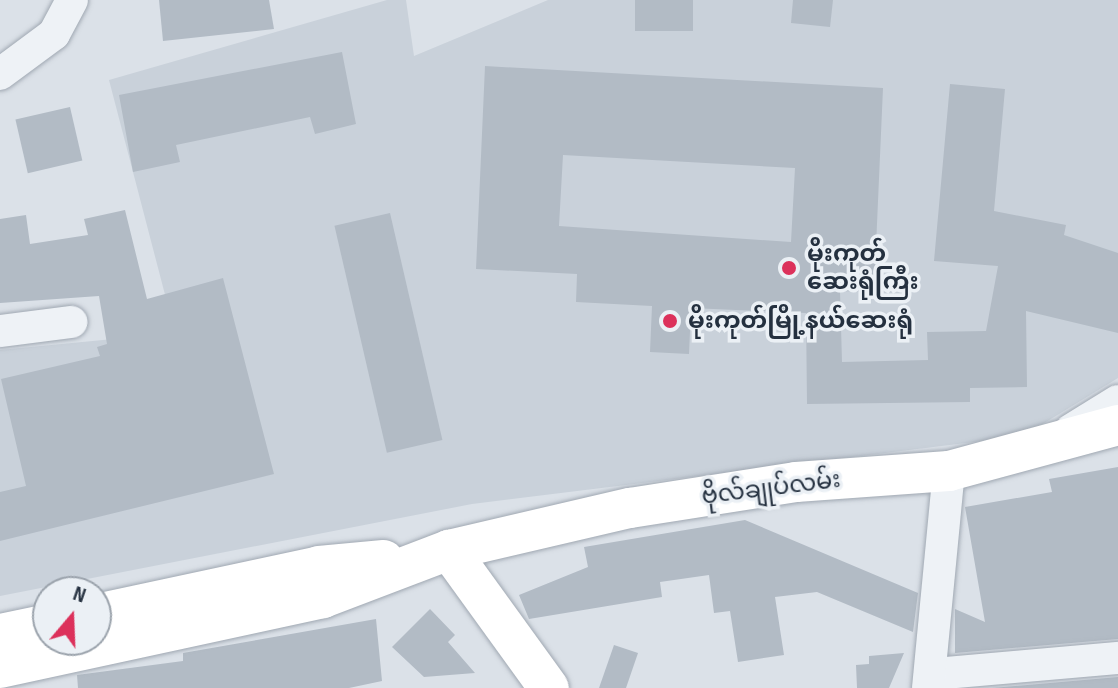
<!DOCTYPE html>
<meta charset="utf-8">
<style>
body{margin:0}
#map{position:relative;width:1118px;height:688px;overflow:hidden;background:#dbe1e8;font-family:"Sofia Sans Condensed","Noto Sans Myanmar",sans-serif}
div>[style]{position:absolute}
.built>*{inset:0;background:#c9d1da}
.building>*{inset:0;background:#b2bbc5;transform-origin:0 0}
.roads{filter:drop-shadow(0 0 2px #a0a8b2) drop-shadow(0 0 2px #a0a8b2)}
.minor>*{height:32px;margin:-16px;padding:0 16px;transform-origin:16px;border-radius:16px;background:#eef2f6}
.major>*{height:40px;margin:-20px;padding:0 20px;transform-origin:20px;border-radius:20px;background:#fff}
.dots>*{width:22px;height:22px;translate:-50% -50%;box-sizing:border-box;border:4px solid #ebf0f5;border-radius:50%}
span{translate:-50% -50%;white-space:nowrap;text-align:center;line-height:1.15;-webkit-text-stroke:7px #ebf0f5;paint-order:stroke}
.poi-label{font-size:24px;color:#24303f;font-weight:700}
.left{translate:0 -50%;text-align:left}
.street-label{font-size:24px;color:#24303f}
.north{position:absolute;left:32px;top:576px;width:80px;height:80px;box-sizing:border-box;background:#ebf0f5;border:2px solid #9ba3ac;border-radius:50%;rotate:19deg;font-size:22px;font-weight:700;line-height:32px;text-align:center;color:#24303f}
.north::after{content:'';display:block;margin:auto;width:28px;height:36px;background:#dc315b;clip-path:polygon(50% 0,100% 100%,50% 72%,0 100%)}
</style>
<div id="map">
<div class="built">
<i style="clip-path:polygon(387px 0,406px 0,414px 56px,548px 0,1118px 0,1118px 378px,1023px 436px,472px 504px,0 596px,0 350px,175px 333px,109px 80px)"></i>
</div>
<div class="building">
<i style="clip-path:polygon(159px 0,269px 0,274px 29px,163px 41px)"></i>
<i style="left:635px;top:0;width:58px;height:31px"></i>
<i style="clip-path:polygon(793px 0,833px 0,830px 27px,791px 23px)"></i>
<i style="clip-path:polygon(342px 52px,356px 124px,315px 134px,310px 117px,176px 145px,180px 162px,133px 172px,119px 95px)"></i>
<i style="clip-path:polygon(evenodd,485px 66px,883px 88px,874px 292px,840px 291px,842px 362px,928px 360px,927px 332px,986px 331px,998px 266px,934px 261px,950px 84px,1005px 89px,994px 211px,1066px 225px,1064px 235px,1118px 253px,1118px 333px,1026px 311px,1027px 387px,970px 388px,970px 402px,807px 404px,806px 313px,691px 308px,689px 354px,650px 352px,652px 306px,576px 302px,577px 274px,476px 269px,485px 66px,563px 155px,795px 168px,791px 242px,559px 226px,563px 155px)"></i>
<i style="left:70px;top:107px;width:55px;height:56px;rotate:77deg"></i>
<i style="clip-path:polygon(125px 210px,147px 299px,223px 278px,274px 474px,0 541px,0 492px,26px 486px,1px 379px,100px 356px,97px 347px,107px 344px,99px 296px,0 303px,0 219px,26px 215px,30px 244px,88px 235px,84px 219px)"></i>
<i style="left:390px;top:213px;width:233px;height:57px;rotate:77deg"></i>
<i style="clip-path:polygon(1118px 467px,1118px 639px,955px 653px,955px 609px,985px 622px,965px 507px,1052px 492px,1049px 479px)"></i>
<i style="clip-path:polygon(745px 520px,918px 593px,913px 632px,817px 592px,775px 597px,784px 655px,738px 662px,730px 611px,714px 613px,709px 575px,660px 582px,662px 597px,529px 619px,519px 595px,588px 567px,584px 547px)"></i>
<i style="clip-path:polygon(430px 609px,455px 635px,448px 642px,475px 673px,424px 677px,392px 647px)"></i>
<i style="clip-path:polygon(376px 619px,382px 681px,349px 688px,78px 688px,77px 675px,183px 661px,183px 653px)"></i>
<i style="clip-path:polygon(614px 645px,638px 653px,626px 688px,599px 688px)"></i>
<i style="clip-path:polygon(904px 653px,889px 688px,857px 688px,856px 665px,869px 664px,869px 656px)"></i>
<i style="clip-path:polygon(1118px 677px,1118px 688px,992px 688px)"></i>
</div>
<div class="roads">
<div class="minor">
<i style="left:0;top:74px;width:67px;rotate:-36.5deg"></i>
<i style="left:54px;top:34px;width:38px;rotate:-62deg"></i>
<i style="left:0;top:331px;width:72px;rotate:-7.2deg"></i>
<i style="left:1071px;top:430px;width:55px;rotate:-31.7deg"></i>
<i style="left:934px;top:674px;width:185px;rotate:-5deg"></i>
<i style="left:928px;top:688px;width:218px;rotate:-84.5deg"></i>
</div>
<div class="major">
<i style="left:449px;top:550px;width:170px;rotate:54.1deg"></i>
<i style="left:96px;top:614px;width:228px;rotate:-12.1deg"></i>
<i style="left:319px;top:566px;width:65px;rotate:-5.3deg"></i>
<i style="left:0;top:634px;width:49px;rotate:-11.8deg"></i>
<i style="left:0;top:668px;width:330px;rotate:-12.2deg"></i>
<i style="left:323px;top:598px;width:135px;rotate:-20.9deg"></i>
<i style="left:449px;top:550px;width:186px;rotate:-13.1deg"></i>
<i style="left:630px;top:508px;width:168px;rotate:-8.9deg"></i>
<i style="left:796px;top:482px;width:153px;rotate:-4.1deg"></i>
<i style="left:949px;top:471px;width:175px;rotate:-15.2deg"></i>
</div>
</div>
<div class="dots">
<i style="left:789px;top:268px;background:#dc315b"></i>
<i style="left:670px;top:321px;background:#dc315b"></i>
</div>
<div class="poi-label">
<span class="left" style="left:807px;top:268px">မိုးကုတ်‌<br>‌ဆေးရုံကြီး</span>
<span class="left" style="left:688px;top:321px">မိုးကုတ်မြို့နယ်ဆေးရုံ</span>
</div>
<div class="street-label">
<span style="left:771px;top:488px;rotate:-7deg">ဗိုလ်‌ချုပ်‌လမ်း</span>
</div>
<div class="north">N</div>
</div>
